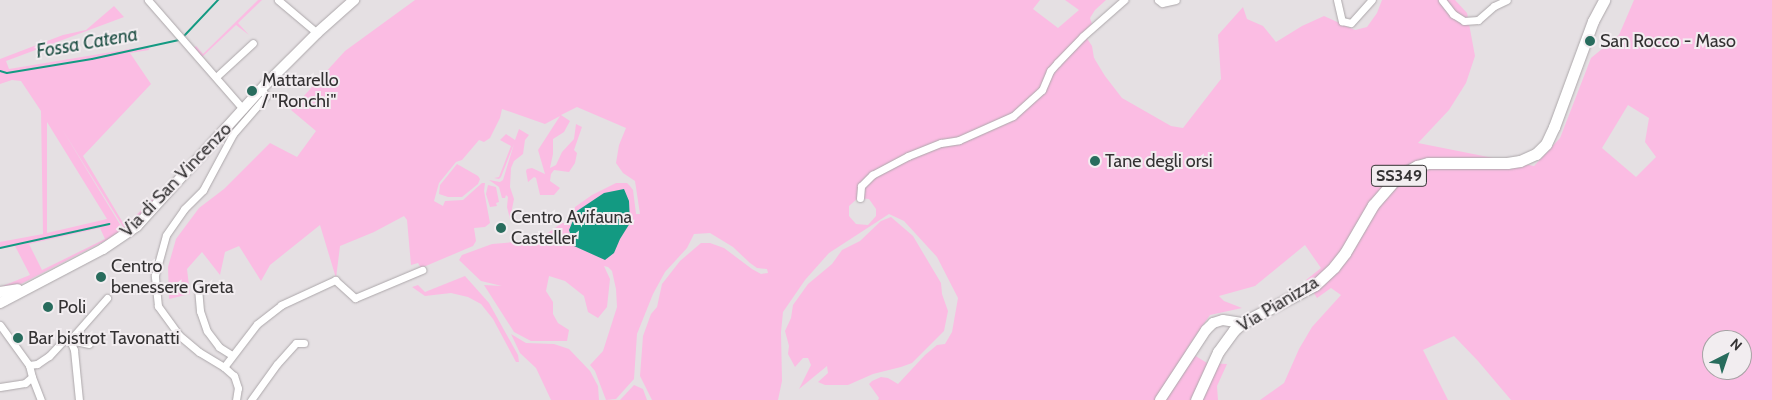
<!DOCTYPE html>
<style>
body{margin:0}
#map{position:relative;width:1772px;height:400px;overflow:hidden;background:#e5e0e3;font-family:Cabin,sans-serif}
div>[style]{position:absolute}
.green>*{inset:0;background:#fbbce3}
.water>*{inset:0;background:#139a82}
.stream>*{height:2px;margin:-1px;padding:0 1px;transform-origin:1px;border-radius:1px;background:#139a82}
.roads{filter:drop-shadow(0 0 1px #aca7aa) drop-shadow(0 0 1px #aca7aa)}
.street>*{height:7px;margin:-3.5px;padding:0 3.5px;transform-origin:3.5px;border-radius:3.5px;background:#fff}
.secondary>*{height:10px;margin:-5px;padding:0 5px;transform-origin:5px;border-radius:5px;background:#fff}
.primary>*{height:11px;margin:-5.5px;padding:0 5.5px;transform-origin:5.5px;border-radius:5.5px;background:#fff}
.dots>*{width:14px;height:14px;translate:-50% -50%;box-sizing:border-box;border:2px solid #f2edf0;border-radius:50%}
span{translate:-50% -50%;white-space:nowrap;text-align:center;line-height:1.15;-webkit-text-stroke:4px #f2edf0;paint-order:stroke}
.shield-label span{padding:1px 4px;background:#f2edf0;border:1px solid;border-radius:4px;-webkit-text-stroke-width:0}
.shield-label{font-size:16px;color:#343233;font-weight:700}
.poi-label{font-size:18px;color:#343233}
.left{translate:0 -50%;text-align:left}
.street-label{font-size:18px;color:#343233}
.water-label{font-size:19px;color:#1f5045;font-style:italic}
.north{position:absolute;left:1702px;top:330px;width:50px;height:50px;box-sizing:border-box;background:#f2edf0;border:1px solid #a6a2a4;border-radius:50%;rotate:41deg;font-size:14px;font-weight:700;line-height:20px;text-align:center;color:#343233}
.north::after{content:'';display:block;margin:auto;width:18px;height:22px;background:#286c5d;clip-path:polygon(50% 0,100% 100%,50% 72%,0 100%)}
</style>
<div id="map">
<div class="green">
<i style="clip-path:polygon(258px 0,262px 0,238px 23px,249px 35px,236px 25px,202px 57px,194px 48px,196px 46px,203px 54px)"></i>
<i style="clip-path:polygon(evenodd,415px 0,1040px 0,1033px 9px,1058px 28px,1079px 10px,1065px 0,1106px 0,1095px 10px,1090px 18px,1092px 24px,1084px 34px,1092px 46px,1094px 58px,1105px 76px,1122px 98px,1171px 126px,1183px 128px,1221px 79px,1218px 35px,1243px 7px,1247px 19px,1263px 26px,1276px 42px,1302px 26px,1324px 16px,1355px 30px,1367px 27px,1377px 13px,1382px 0,1455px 0,1467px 13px,1475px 56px,1466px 83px,1449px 110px,1418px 143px,1534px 166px,1560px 138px,1591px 58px,1619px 35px,1634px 0,1772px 0,1772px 400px,1511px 400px,1478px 361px,1454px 336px,1423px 350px,1448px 400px,1260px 400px,1284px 383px,1299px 349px,1312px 327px,1341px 295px,1331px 288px,1317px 298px,1306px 280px,1321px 268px,1305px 245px,1255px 286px,1219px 296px,1224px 301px,1242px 308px,1210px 315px,1186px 350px,1207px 363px,1227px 364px,1217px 386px,1218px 400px,878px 400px,879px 398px,869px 384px,872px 381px,881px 377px,888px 378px,898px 384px,925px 355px,937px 345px,945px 344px,952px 332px,958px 298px,937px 257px,904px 221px,889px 214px,829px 253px,805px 280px,783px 312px,781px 332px,782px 381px,778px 400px,652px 400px,640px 376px,643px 336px,651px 314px,657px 307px,662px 284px,680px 261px,701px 243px,710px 243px,724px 248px,752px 269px,761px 274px,768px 273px,767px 269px,757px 268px,750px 263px,733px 247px,710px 233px,694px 234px,687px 248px,665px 272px,653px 294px,637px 334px,634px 379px,616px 399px,606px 400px,595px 371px,590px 365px,603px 351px,617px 307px,616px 289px,612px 271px,608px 267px,604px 266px,610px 279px,607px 307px,598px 318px,588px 312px,584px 296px,565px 281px,549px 276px,546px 291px,553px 302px,553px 314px,558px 323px,569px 330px,567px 341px,531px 341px,514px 332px,484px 285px,502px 286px,481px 281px,459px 260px,462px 255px,492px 244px,538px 240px,562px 223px,571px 224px,572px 238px,571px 217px,575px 207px,592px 195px,616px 183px,627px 183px,630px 186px,633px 190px,636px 214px,640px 214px,635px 181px,623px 173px,616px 163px,619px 145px,626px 128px,577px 107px,561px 115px,570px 121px,564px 132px,553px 139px,553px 154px,550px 168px,556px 165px,562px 152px,574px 139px,576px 124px,582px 127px,574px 150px,577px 153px,575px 163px,569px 172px,554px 170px,551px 174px,550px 181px,560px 188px,554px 195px,540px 195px,536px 178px,534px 177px,528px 182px,526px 171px,527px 169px,532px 168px,545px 174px,538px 150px,560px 116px,545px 124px,502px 109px,500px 118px,490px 138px,484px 142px,479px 140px,462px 160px,456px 162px,439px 183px,434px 201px,443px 206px,445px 201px,463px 200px,482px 183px,485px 183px,484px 191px,490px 223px,485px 227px,474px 228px,476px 241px,473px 246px,421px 268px,418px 263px,411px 265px,407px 220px,404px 216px,374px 232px,340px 246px,336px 278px,320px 225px,270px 265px,261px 281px,239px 246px,225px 252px,220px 275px,202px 252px,187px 269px,190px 294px,169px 299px,168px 267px,176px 239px,199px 208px,224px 189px,270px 143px,297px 157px,316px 131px,291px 110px,345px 51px,415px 0,1628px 105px,1649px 118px,1645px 142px,1656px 157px,1636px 177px,1602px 148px,1628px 105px,415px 0,858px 198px,869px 199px,876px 209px,876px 216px,868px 225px,856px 224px,849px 216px,849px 206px,858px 198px,415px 0,1712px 340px,1742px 340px,1742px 370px,1712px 370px,1712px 340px)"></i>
<i style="clip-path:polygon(evenodd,114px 6px,124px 17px,6px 61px,9px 69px,148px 46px,149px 50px,130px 53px,151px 84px,83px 156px,125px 226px,159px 193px,160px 195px,125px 230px,62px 129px,124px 231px,17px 286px,0 287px,30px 275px,15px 246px,0 249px,0 242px,43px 234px,41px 111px,21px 81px,12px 80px,0 84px,0 59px,63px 35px,86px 30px,114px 6px,47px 122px,107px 219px,47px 233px,47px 122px,114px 6px,100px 228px,105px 239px,42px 270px,29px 244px,100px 228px)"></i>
<i style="clip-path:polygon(519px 129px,529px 135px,525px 140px,523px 154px,514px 161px,511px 168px,510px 187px,514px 199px,510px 219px,507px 207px,508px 197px,506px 195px,505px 198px,502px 198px,499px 187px,489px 180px,500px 182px,503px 180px,514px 144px,501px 177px,499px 179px,494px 178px,499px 177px,511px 146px,500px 140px,506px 134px,515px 140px)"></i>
<i style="clip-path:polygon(457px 164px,478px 176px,480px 179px,478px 184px,462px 197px,448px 197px,439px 194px,440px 185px)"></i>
<i style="clip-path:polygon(488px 185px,496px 187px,499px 202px,496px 203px,497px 206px,490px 207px,486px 194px)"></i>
<i style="clip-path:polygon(891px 217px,913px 236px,941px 283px,942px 294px,948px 311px,944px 331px,912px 363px,901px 367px,873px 374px,848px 385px,825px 385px,818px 382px,828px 373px,827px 366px,799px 389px,811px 365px,808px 358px,803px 358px,795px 367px,788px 354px,789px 346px,785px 331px,791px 318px,793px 305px,808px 284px,832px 264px,842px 250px,860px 241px,881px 221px)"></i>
<i style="clip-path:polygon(465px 276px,489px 303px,518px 355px,519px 362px,516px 362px,493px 319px,481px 304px,468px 297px,451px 293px,425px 296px,412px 287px,418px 285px,425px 292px)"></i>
<i style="clip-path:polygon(511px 334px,526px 343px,554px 344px,569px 349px,590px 371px,598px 386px,599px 400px,551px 400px,536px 368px,520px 353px)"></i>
<i style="clip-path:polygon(634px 385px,643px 389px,647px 400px,620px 400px)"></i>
</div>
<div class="water">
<i style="clip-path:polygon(624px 189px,629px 201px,630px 223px,620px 239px,614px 253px,605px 260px,574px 246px,569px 230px,577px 211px,604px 193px)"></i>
</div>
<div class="stream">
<i style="left:184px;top:36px;width:50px;rotate:-46.6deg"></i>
<i style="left:0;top:71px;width:7px;rotate:16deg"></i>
<i style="left:7px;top:73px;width:86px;rotate:-9.4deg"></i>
<i style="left:92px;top:59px;width:89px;rotate:-12.3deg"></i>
<i style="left:0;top:248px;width:112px;rotate:-12.4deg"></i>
</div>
<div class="roads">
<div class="street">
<i style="left:148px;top:0;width:145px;rotate:48.9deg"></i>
<i style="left:278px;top:0;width:51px;rotate:40.2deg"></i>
<i style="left:1158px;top:0;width:5px;rotate:37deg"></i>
<i style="left:1162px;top:3px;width:14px;rotate:-12deg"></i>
<i style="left:1337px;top:0;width:22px;rotate:77deg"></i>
<i style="left:1342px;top:21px;width:9px;rotate:13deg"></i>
<i style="left:1351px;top:23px;width:31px;rotate:-48deg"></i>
<i style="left:1442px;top:0;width:18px;rotate:52deg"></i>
<i style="left:1453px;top:14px;width:13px;rotate:32deg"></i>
<i style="left:1464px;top:21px;width:14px;rotate:-4deg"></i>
<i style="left:1478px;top:20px;width:21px;rotate:-41deg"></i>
<i style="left:1494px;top:6px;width:14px;rotate:-25deg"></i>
<i style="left:216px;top:77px;width:50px;rotate:-42.6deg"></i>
<i style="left:860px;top:198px;width:12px;rotate:-85deg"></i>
<i style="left:861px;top:186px;width:16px;rotate:-45deg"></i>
<i style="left:872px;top:175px;width:41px;rotate:-27.8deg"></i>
<i style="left:908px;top:156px;width:35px;rotate:-22deg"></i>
<i style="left:941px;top:143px;width:18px;rotate:-9deg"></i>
<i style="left:959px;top:140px;width:59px;rotate:-24deg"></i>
<i style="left:1013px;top:116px;width:39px;rotate:-42deg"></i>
<i style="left:1042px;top:90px;width:21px;rotate:-67deg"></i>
<i style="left:1050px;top:71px;width:11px;rotate:-49deg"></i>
<i style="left:1057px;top:63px;width:37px;rotate:-46deg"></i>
<i style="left:1083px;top:36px;width:55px;rotate:-41.3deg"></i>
<i style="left:198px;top:288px;width:23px;rotate:85deg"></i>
<i style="left:200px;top:311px;width:21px;rotate:71deg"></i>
<i style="left:207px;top:331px;width:20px;rotate:53deg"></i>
<i style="left:219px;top:347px;width:15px;rotate:32deg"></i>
<i style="left:0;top:325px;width:49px;rotate:54.1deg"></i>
<i style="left:89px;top:344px;width:19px;rotate:-168deg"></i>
<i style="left:70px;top:340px;width:56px;rotate:-48.6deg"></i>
<i style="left:224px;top:367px;width:54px;rotate:-52.5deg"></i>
<i style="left:257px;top:324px;width:31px;rotate:-38deg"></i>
<i style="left:281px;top:305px;width:60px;rotate:-24.8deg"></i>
<i style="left:335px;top:280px;width:27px;rotate:42deg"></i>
<i style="left:355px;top:298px;width:73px;rotate:-22.7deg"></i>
<i style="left:32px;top:377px;width:25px;rotate:69deg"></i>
<i style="left:0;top:387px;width:25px;rotate:-9deg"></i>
<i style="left:25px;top:383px;width:9px;rotate:-41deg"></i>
<i style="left:32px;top:377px;width:12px;rotate:-104deg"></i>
<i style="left:29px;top:365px;width:8px;rotate:-7deg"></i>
<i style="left:37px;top:364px;width:14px;rotate:-34deg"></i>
<i style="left:49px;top:356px;width:21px;rotate:-47deg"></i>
<i style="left:63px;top:341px;width:7px;rotate:-8deg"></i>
<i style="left:70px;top:340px;width:11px;rotate:68deg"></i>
<i style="left:74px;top:350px;width:50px;rotate:84.3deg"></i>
<i style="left:236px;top:400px;width:12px;rotate:-81deg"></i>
<i style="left:238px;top:388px;width:13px;rotate:-108deg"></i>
<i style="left:234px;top:376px;width:13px;rotate:-138deg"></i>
<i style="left:224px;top:367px;width:29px;rotate:-149deg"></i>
<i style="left:199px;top:352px;width:26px;rotate:-140deg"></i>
<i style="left:179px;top:335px;width:36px;rotate:-126deg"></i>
<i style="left:158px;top:306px;width:31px;rotate:-96deg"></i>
<i style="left:155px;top:275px;width:41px;rotate:-74.6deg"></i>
<i style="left:166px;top:235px;width:32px;rotate:-55deg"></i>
<i style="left:184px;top:209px;width:27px;rotate:-45deg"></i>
<i style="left:203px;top:190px;width:64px;rotate:-61.8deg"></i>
<i style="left:233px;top:134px;width:50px;rotate:-49deg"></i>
<i style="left:266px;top:96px;width:9px;rotate:-122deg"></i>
<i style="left:251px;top:400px;width:44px;rotate:-54.2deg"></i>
<i style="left:277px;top:364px;width:28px;rotate:-48deg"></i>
<i style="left:296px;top:343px;width:8px"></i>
</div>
<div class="secondary">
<i style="left:0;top:292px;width:18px;rotate:-9deg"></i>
<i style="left:0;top:303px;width:116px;rotate:-27.7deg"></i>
<i style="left:103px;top:249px;width:41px;rotate:-34.1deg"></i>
<i style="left:137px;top:226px;width:190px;rotate:-47.8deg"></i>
<i style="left:265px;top:85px;width:74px;rotate:-45deg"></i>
<i style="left:317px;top:33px;width:50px;rotate:-41.7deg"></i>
<i style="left:1160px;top:400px;width:84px;rotate:-56.7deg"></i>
<i style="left:1206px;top:330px;width:10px;rotate:-45deg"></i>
<i style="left:1213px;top:323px;width:10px;rotate:-17deg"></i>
<i style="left:1223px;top:320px;width:19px;rotate:9deg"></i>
</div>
<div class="primary">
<i style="left:1196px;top:400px;width:53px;rotate:-65.4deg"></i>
<i style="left:1218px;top:352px;width:27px;rotate:-54deg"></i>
<i style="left:1234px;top:330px;width:11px;rotate:-41deg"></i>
<i style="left:1242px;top:323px;width:82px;rotate:-27.5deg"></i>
<i style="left:1315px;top:285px;width:26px;rotate:-43deg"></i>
<i style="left:1334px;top:267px;width:18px;rotate:-52deg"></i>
<i style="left:1345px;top:253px;width:56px;rotate:-59.7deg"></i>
<i style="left:1373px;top:205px;width:37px;rotate:-49deg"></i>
<i style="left:1397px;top:177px;width:23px;rotate:-29deg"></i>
<i style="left:1417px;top:166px;width:11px;rotate:-15deg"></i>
<i style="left:1428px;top:163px;width:79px"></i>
<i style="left:1507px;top:163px;width:13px;rotate:-9deg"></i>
<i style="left:1520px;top:161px;width:17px;rotate:-24deg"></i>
<i style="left:1536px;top:154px;width:14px;rotate:-45deg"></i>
<i style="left:1546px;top:144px;width:19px;rotate:-65deg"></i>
<i style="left:1554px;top:127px;width:113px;rotate:-69.8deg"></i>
<i style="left:1593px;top:21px;width:24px;rotate:-62deg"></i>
</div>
</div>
<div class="dots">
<i style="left:1590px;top:41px;background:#286c5d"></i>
<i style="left:252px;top:91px;background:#286c5d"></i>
<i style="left:1095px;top:161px;background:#286c5d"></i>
<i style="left:501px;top:228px;background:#286c5d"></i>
<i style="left:101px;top:277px;background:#286c5d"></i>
<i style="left:48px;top:307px;background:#286c5d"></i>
<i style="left:18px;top:338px;background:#286c5d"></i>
</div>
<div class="shield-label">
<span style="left:1399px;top:176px">SS349</span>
</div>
<div class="poi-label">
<span class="left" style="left:1600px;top:41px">San Rocco - Maso</span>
<span class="left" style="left:262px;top:91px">Mattarello<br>/ "Ronchi"</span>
<span class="left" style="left:1105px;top:161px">Tane degli orsi</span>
<span class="left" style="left:511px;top:228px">Centro Avifauna<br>Casteller</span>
<span class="left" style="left:111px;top:277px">Centro<br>benessere Greta</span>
<span class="left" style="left:58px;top:307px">Poli</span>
<span class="left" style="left:28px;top:338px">Bar bistrot Tavonatti</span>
</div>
<div class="street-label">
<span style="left:176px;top:180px;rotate:-46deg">Via di San Vincenzo</span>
<span style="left:1278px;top:304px;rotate:-31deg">Via Pianizza</span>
</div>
<div class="water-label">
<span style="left:87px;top:43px;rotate:-10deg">Fossa Catena</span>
</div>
<div class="north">N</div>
</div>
